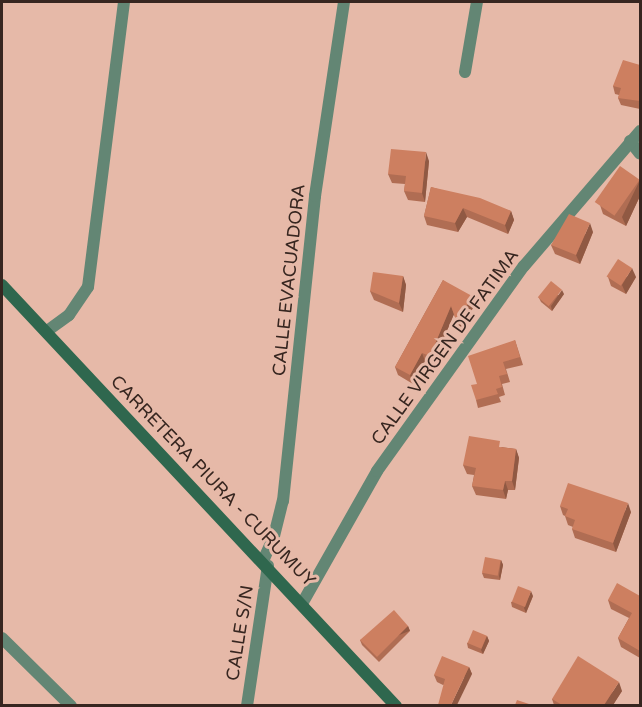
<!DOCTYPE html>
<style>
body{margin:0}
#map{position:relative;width:642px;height:707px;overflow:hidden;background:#e6b9a8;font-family:"Varela Round",sans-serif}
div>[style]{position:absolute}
.minor>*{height:12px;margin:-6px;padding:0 6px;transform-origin:6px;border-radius:6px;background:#638674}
.secondary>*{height:12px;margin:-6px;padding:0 6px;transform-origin:6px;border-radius:6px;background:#2f674e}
.wall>*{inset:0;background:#b06d53}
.shaded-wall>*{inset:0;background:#905943;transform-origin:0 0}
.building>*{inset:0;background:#cd7f60;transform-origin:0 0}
span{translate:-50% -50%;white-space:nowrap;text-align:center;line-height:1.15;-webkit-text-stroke:6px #e6b9a8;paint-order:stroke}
.street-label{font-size:18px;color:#372620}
.frame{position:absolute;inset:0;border:3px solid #372620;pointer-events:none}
</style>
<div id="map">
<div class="minor">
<i style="left:465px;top:72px;width:71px;rotate:-80.3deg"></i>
<i style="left:630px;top:141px;width:16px;rotate:52deg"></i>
<i style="left:47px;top:331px;width:27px;rotate:-36deg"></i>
<i style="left:69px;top:315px;width:34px;rotate:-56deg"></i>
<i style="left:88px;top:287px;width:287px;rotate:-82.8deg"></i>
<i style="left:263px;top:561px;width:27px;rotate:-66deg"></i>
<i style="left:274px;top:536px;width:36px;rotate:-76deg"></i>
<i style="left:283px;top:501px;width:307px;rotate:-84deg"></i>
<i style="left:315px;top:196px;width:196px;rotate:-81.5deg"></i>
<i style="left:303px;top:602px;width:150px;rotate:-60.5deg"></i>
<i style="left:377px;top:471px;width:252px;rotate:-54.4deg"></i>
<i style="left:524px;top:266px;width:178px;rotate:-49.3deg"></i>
<i style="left:2px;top:638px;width:97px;rotate:44.6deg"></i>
<i style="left:247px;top:706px;width:142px;rotate:-81.5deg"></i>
</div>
<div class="secondary">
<i style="left:2px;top:285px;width:577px;rotate:46.9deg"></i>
</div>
<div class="wall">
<i style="clip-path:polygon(640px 65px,640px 109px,621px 105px,618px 98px,619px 95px,615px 94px,613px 86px)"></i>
<i style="clip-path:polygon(429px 161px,425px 202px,408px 200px,404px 191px,405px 184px,392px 183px,388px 174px)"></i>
<i style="clip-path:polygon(640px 180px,640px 196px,626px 226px,603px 214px,600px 205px)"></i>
<i style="clip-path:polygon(431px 187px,511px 211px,514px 220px,508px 234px,467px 217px,458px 232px,427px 225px,424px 216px)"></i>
<i style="clip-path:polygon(593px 232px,580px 264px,555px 254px,551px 245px)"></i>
<i style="clip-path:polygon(403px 276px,406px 285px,403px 312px,374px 300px,370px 291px)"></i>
<i style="clip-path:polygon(608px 277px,636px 277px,626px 294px,611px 286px)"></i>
<i style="clip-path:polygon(443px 280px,475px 304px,460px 332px,454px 314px,433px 364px,425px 361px,413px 384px,398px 375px,395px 367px)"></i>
<i style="clip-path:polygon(564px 294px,552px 311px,541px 302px,539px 298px)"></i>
<i style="clip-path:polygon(515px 340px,523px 365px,506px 369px,510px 382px,502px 384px,505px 395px,499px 397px,501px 402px,478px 408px,476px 400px,477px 384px)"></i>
<i style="clip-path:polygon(502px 447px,516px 449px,519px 458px,515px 490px,508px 490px,506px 499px,476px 495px,472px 486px,474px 475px,467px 474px,463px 465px)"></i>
<i style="clip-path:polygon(560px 506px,631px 512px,616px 552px,575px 538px,572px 529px,573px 527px,568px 525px,565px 516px,563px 515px)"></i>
<i style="clip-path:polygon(501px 560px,503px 565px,500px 580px,484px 578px,482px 573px)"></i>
<i style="clip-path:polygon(533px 596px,526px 613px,512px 607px,511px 602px)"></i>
<i style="clip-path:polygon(640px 596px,640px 658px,621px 647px,618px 638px,629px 618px,611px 609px,608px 600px)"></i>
<i style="clip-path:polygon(408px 626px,410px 631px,379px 662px,362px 645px,360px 640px)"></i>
<i style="clip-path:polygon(487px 636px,489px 641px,483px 654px,468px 648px,467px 643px)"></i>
<i style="clip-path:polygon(469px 667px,472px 674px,443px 685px,437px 682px,434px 675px)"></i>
<i style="clip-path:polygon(622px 691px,613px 705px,554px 705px,552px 699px)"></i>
</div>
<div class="shaded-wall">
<i style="clip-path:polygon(426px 152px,429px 161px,425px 202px,422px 193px)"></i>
<i style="clip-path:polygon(640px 180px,640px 196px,626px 226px,622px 217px)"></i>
<i style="clip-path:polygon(463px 208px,467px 217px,458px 232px,455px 223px)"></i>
<i style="clip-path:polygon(511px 211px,514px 220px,508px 234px,505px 225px)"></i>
<i style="clip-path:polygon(590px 223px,593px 232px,580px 264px,576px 255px)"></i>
<i style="clip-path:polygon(632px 268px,636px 277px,626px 294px,622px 285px)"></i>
<i style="clip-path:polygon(403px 276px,406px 285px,403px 312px,399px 303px)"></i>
<i style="clip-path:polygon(562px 290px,564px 294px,552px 311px,551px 306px)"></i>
<i style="clip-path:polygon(472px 296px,475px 304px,460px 332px,457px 323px)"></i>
<i style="clip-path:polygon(451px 306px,454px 314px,433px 364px,430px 356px)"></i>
<i style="clip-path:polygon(422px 353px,425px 361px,413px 384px,410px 375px)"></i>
<i style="clip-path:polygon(516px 449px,519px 458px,515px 490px,512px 481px)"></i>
<i style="clip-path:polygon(505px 481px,508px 490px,506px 499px,503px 490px)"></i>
<i style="clip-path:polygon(628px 503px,631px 512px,616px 552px,613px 543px)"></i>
<i style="clip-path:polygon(501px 560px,503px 565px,500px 580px,499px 576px)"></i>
<i style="clip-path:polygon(531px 591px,533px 596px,526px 613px,524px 608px)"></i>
<i style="left:408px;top:626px;width:5px;height:44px;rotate:68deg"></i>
<i style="clip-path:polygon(487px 636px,489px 641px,483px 654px,481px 650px)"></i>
<i style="clip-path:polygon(469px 667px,472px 674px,457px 705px,451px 705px)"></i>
<i style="clip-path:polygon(619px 682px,622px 691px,613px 705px,604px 705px)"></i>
</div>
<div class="building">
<i style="clip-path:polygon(623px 60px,640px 65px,640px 101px,618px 98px,621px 88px,613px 86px)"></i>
<i style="clip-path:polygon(391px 149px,426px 152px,422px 193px,404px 191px,406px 176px,388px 174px)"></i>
<i style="left:620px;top:166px;width:24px;height:44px;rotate:35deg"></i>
<i style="clip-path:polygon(431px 187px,480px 198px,511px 211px,505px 225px,463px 208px,455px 223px,424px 216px)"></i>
<i style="clip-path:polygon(569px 214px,590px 223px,576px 255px,551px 245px)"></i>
<i style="left:618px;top:259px;width:17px;height:21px;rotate:33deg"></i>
<i style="clip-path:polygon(373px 272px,403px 276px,399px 303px,370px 291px)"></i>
<i style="clip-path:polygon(443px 280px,472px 296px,457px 323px,451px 306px,430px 356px,422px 353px,410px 375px,395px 367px)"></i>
<i style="left:551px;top:281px;width:14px;height:21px;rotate:39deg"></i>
<i style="clip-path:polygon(515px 340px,520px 357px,503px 362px,507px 374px,499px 376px,502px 387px,496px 389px,498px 394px,476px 400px,471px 385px,477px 384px,468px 356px)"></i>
<i style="clip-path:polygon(469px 436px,500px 441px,499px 447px,516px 449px,512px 481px,505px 481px,503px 490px,472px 486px,476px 468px,463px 465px)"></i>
<i style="clip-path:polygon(568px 483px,628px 503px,613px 543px,572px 529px,575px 520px,565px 516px,568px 509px,560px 506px)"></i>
<i style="left:485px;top:557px;width:16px;height:16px;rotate:11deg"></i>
<i style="clip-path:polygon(617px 583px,640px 596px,640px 651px,618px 638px,632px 613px,608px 600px)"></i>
<i style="left:518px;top:586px;width:14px;height:17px;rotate:21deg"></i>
<i style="clip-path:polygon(394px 610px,408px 626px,377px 657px,360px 640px)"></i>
<i style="left:473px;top:630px;width:15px;height:14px;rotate:23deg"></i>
<i style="clip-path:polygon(442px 656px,469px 667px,451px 705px,438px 705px,445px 679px,434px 675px)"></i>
<i style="clip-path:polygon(578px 656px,619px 682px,604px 705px,562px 705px,552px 699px)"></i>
<i style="clip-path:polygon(517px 700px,532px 705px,515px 705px)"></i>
</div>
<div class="street-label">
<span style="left:289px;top:280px;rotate:-84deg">CALLE EVACUADORA</span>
<span style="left:445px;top:347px;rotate:-54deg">CALLE VIRGEN DE FATIMA</span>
<span style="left:213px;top:481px;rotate:46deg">CARRETERA PIURA - CURUMUY</span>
<span style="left:240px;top:633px;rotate:-81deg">CALLE S/N</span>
</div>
<div class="frame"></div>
</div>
